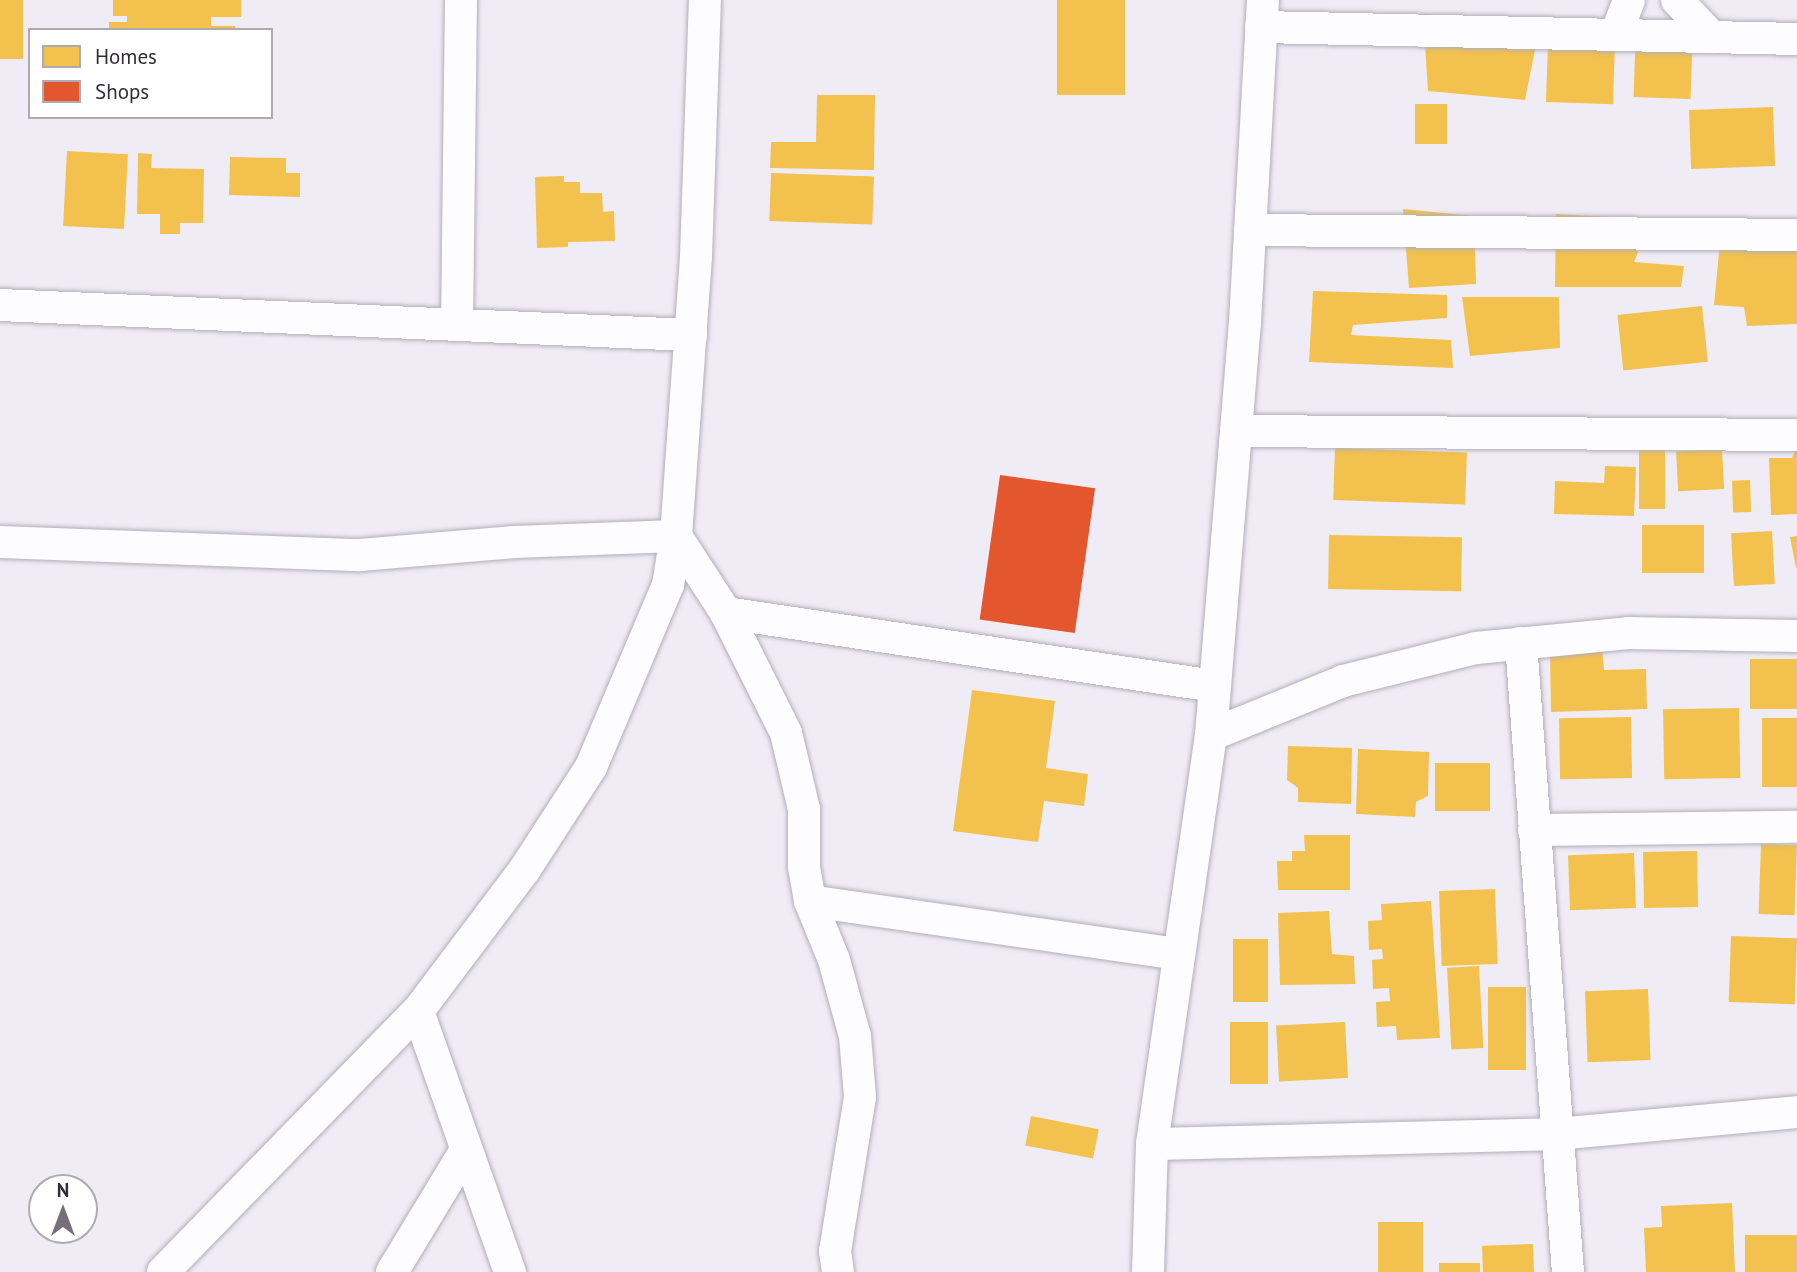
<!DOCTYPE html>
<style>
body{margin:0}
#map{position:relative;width:1797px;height:1272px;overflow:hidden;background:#f0ecf6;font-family:"PT Sans",sans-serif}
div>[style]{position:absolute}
.homes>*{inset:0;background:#f2c14e;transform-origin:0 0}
.shops>*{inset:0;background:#e4572e;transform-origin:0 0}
.roads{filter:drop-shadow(0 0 2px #b2aeb8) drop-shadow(0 0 2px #b2aeb8)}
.minor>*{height:32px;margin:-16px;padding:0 16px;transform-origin:16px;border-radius:16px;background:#fdfcfe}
span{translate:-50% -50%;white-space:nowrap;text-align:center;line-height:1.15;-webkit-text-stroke:7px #fff;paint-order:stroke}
.legend{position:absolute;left:28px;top:28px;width:245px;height:91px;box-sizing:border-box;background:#fff;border:2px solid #adabaf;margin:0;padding:9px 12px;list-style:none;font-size:21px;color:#312c38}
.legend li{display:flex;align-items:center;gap:14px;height:35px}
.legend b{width:35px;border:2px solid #adabaf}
.north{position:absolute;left:28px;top:1174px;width:70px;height:70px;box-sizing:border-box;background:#fff;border:2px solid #adabaf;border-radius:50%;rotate:0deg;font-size:19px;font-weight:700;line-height:28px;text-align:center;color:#312c38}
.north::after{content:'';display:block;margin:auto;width:24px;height:32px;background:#746f7a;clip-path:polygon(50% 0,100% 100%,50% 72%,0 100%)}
</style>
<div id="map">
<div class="homes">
<i style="left:0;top:0;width:23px;height:59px"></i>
<i style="clip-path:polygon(113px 0,241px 0,241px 17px,211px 17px,211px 26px,235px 26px,235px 30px,109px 30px,109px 22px,127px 22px,127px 16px,113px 16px)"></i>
<i style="left:1057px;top:0;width:68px;height:95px"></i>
<i style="clip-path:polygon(1423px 14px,1540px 24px,1525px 100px,1428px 91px)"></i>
<i style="left:1636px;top:27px;width:57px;height:70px;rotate:2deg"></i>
<i style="left:1548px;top:43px;width:67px;height:59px;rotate:2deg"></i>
<i style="clip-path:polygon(817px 95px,875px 95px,874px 170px,770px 168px,771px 142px,816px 142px)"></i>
<i style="left:1415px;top:104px;width:32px;height:40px"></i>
<i style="left:1773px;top:107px;width:59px;height:84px;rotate:88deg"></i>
<i style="left:67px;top:151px;width:61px;height:75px;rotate:3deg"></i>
<i style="clip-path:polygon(138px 153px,152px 154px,151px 168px,204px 169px,203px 223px,180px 223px,180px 234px,160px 234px,160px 214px,137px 214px)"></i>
<i style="clip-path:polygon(230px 157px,286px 158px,286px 173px,300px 173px,300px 197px,229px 195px)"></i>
<i style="left:771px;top:173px;width:103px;height:48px;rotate:2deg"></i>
<i style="clip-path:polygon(564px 176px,564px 182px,580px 182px,580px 193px,602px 193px,603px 212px,614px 211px,615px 241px,568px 242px,568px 247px,537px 248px,535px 177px)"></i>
<i style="clip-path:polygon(1403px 209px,1474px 216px,1476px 284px,1409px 288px)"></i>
<i style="clip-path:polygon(1556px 214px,1651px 219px,1634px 262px,1684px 266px,1681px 287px,1555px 287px)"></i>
<i style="clip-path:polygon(1722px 221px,1797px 221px,1797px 324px,1747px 326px,1744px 307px,1714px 305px)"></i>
<i style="clip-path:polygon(1313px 291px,1447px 295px,1447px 318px,1353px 325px,1351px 335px,1451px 340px,1453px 368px,1309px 362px)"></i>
<i style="clip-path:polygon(1462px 297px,1559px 297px,1560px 348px,1470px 356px)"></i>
<i style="left:1702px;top:306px;width:56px;height:85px;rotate:84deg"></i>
<i style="left:1665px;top:445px;width:64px;height:26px;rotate:90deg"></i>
<i style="clip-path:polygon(1797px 446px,1797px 514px,1771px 515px,1769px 458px,1792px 458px)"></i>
<i style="left:1335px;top:448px;width:132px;height:52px;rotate:2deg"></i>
<i style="left:1722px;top:449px;width:40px;height:46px;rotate:87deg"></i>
<i style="clip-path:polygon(1605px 466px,1636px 467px,1634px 516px,1554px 514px,1555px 481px,1604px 483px)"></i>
<i style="left:1750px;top:480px;width:32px;height:18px;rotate:88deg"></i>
<i style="left:1704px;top:525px;width:48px;height:62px;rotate:90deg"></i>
<i style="left:1772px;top:531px;width:53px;height:41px;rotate:87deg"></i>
<i style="left:1329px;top:535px;width:133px;height:54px;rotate:1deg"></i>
<i style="clip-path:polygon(1797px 536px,1797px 567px,1796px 567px,1790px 537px)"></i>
<i style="clip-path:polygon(1602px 647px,1604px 670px,1646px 669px,1647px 709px,1551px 712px,1550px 649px)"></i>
<i style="left:1797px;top:659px;width:50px;height:47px;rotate:90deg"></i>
<i style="clip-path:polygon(972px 690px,1055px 701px,1046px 768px,1088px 774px,1084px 806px,1044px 801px,1038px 842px,953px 831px)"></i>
<i style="left:1739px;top:708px;width:70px;height:76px;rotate:89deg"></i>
<i style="left:1631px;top:717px;width:61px;height:72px;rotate:89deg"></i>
<i style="left:1762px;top:718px;width:35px;height:69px"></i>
<i style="clip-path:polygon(1288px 746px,1352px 748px,1351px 804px,1298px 802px,1298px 788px,1287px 780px)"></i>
<i style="clip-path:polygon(1358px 749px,1429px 752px,1428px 796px,1416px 802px,1415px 817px,1356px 814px)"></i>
<i style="left:1490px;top:763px;width:48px;height:55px;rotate:90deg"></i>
<i style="clip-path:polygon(1304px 835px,1350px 835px,1350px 890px,1278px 890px,1277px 861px,1292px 861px,1292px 851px,1305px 851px)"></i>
<i style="left:1761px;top:844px;width:36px;height:70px;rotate:2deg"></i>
<i style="left:1697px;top:851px;width:56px;height:54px;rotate:89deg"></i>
<i style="left:1634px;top:853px;width:55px;height:66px;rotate:88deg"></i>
<i style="left:1495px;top:889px;width:75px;height:56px;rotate:88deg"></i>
<i style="clip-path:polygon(1431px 901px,1440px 1038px,1397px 1040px,1396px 1026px,1377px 1027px,1376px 1002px,1390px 1001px,1389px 988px,1373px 989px,1372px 960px,1383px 959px,1382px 949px,1369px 950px,1368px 921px,1382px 920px,1381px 904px)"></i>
<i style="clip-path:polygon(1329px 911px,1332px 954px,1354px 956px,1355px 984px,1280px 985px,1278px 913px)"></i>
<i style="left:1731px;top:936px;width:66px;height:66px;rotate:2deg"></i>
<i style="left:1233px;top:939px;width:35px;height:63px"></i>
<i style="left:1479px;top:966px;width:82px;height:32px;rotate:87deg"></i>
<i style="left:1488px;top:987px;width:38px;height:83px"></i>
<i style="left:1648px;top:989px;width:71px;height:63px;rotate:88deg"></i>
<i style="left:1230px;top:1022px;width:38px;height:62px"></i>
<i style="left:1345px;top:1022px;width:56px;height:69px;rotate:87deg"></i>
<i style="left:1031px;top:1116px;width:69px;height:30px;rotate:11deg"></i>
<i style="clip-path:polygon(1732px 1203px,1735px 1272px,1646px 1272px,1644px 1228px,1662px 1227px,1661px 1206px)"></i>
<i style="left:1378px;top:1222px;width:45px;height:50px"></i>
<i style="left:1797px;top:1235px;width:37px;height:52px;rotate:90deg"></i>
<i style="left:1533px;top:1244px;width:28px;height:51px;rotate:88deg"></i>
<i style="left:1439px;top:1263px;width:41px;height:9px"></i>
</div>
<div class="shops">
<i style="left:1000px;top:475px;width:96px;height:146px;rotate:8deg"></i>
</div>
<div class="roads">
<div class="minor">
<i style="left:1677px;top:0;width:51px;rotate:46.6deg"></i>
<i style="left:1261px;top:27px;width:536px;rotate:1.28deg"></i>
<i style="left:1616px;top:34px;width:36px;rotate:-69deg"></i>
<i style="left:1250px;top:230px;width:547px;rotate:0.52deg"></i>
<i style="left:0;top:305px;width:692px;rotate:2.49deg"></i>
<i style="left:457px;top:325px;width:325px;rotate:-89.3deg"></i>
<i style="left:1236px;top:431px;width:561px;rotate:0.41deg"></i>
<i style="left:0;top:542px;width:360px;rotate:2.1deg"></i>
<i style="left:360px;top:555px;width:155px;rotate:-4.8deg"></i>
<i style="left:514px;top:542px;width:162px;rotate:-2.1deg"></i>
<i style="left:676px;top:536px;width:92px;rotate:57deg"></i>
<i style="left:726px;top:613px;width:134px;rotate:63.4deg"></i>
<i style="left:786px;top:733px;width:78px;rotate:76.7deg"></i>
<i style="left:804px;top:809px;width:58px;rotate:90deg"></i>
<i style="left:804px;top:867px;width:35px;rotate:80deg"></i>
<i style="left:810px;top:901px;width:64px;rotate:67.9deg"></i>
<i style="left:834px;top:960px;width:79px;rotate:74.6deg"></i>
<i style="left:855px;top:1036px;width:61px;rotate:85.3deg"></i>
<i style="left:860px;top:1097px;width:156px;rotate:99.2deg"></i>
<i style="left:835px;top:1251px;width:21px;rotate:82deg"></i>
<i style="left:726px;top:613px;width:494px;rotate:8.5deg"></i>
<i style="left:1521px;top:643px;width:631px;rotate:85.73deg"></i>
<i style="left:1211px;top:735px;width:143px;rotate:-22.2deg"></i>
<i style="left:1343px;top:681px;width:137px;rotate:-13.9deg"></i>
<i style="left:1476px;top:648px;width:153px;rotate:-5.6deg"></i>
<i style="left:1628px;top:633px;width:169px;rotate:1deg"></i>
<i style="left:1534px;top:830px;width:263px;rotate:-0.7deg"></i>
<i style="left:810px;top:901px;width:373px;rotate:8.2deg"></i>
<i style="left:418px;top:1011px;width:277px;rotate:70.6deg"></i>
<i style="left:1152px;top:1144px;width:404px;rotate:-1.4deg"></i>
<i style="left:1556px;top:1134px;width:242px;rotate:-5.2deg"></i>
<i style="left:163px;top:1272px;width:365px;rotate:-45.7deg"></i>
<i style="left:418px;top:1011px;width:178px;rotate:-53deg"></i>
<i style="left:525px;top:869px;width:121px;rotate:-57.1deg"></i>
<i style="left:591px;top:767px;width:198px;rotate:-67.1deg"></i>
<i style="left:668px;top:585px;width:50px;rotate:-80.7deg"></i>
<i style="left:676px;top:536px;width:281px;rotate:-85.9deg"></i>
<i style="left:696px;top:256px;width:256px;rotate:-88deg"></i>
<i style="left:392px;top:1272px;width:143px;rotate:-58.8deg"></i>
<i style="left:1148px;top:1272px;width:128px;rotate:-88.2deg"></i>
<i style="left:1152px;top:1144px;width:413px;rotate:-81.8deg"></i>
<i style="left:1211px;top:735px;width:414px;rotate:-85.3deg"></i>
<i style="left:1245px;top:322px;width:323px;rotate:-86.8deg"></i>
</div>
</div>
<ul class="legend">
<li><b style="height:19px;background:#f2c14e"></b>Homes</li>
<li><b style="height:19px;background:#e4572e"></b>Shops</li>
</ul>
<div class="north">N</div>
</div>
